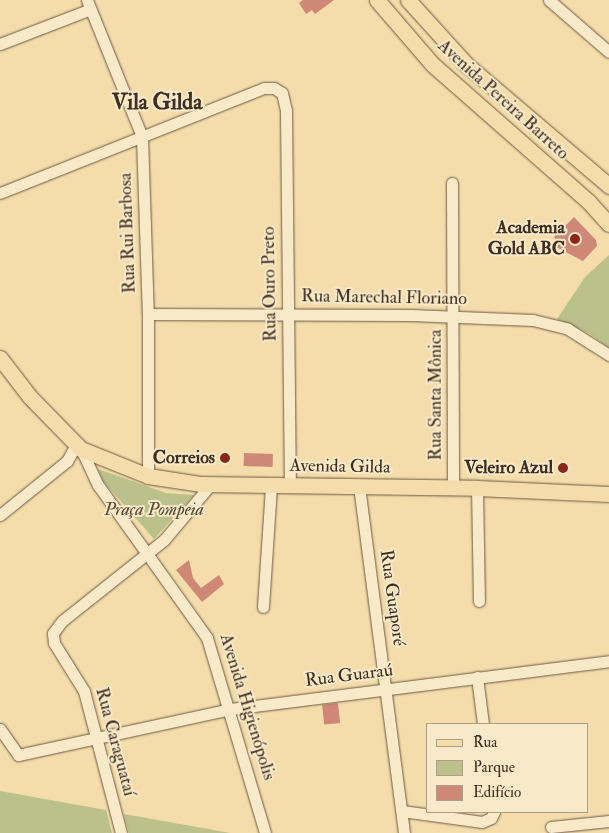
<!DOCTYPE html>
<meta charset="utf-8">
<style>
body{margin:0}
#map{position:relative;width:609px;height:833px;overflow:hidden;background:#f5ddab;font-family:"IM FELL Double Pica",serif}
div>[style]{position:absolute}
.green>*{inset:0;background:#bac18a}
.building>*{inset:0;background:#cf8876;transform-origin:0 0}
.roads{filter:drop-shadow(0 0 1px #6c5a44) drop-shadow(0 0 1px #6c5a44)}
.minor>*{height:11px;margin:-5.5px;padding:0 5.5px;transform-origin:5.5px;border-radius:5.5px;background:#f8e9c8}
.major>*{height:15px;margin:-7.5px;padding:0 7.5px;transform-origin:7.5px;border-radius:7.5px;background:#f5ddab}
.dots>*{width:14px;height:14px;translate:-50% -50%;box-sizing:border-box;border:2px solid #f8e9c8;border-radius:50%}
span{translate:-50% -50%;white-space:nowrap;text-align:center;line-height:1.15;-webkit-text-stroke:4px #f8e9c8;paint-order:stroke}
.street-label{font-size:18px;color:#3e2e21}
.poi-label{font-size:18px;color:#3e2e21;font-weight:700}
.right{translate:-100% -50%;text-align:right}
.park-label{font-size:18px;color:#574b36;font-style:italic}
.district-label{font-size:22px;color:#3e2e21;font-weight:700}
.legend{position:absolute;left:426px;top:723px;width:162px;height:90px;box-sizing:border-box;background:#f8e9c8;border:1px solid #ae9e85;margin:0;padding:6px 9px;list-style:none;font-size:15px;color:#3e2e21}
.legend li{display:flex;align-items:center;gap:10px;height:25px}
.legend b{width:25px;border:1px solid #ae9e85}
</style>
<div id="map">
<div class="green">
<i style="clip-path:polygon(609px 255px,609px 348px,590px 334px,557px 319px,585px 277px)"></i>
<i style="clip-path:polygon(98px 469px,166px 493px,194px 495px,154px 539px,103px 481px)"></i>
<i style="clip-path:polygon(0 791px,106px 810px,112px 833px,0 833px)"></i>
<i style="clip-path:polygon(124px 814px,197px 827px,230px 833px,129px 833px)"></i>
</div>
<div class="building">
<i style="clip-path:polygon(303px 0,334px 0,315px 14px,312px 10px,306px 14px,299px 3px)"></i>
<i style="clip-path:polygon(574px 217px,596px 240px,597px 246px,583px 261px,556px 247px,559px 243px,554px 237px)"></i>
<i style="left:244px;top:453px;width:29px;height:13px;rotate:2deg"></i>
<i style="clip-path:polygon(189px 560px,193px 578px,201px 588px,219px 575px,224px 584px,202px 602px,176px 570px)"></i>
<i style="left:338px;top:703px;width:20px;height:16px;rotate:84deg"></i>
</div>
<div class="roads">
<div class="minor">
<i style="left:87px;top:0;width:148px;rotate:68.1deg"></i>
<i style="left:142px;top:137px;width:177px;rotate:88.1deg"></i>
<i style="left:148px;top:314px;width:162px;rotate:90deg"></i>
<i style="left:549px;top:0;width:79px;rotate:40.9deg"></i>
<i style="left:0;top:44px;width:97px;rotate:-21deg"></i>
<i style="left:452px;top:183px;width:305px;rotate:89.8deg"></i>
<i style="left:0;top:193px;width:284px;rotate:-21.7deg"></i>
<i style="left:264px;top:88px;width:10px"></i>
<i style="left:274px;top:88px;width:9px;rotate:32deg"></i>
<i style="left:282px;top:93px;width:18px;rotate:77deg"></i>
<i style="left:286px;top:111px;width:374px;rotate:89.4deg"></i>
<i style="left:148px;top:314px;width:263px;rotate:0.2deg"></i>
<i style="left:411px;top:315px;width:122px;rotate:2.3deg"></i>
<i style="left:533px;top:320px;width:36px;rotate:14deg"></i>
<i style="left:568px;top:329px;width:49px;rotate:32.4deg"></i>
<i style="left:81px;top:449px;width:40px;rotate:65deg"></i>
<i style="left:98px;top:485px;width:188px;rotate:54.5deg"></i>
<i style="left:207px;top:638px;width:203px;rotate:73.4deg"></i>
<i style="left:359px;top:486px;width:350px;rotate:82.6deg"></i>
<i style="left:477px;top:488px;width:113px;rotate:89deg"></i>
<i style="left:0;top:515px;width:86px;rotate:-38.9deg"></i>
<i style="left:67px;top:461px;width:18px;rotate:-61deg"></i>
<i style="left:263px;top:607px;width:122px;rotate:-86.2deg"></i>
<i style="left:477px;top:677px;width:47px;rotate:82.7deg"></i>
<i style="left:0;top:729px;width:32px;rotate:55deg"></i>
<i style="left:18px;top:755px;width:217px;rotate:-12.2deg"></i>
<i style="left:230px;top:709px;width:382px;rotate:-7.2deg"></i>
<i style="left:402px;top:811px;width:81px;rotate:7.8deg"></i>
<i style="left:482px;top:822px;width:10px;rotate:-24deg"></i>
<i style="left:491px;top:818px;width:7px;rotate:-63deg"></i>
<i style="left:551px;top:827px;width:58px;rotate:-5.9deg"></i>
<i style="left:121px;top:833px;width:147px;rotate:-104.6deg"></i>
<i style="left:84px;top:691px;width:57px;rotate:-122deg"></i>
<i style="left:54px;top:643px;width:10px;rotate:-96deg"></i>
<i style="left:53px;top:633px;width:15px;rotate:-53deg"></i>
<i style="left:62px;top:621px;width:130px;rotate:-38.5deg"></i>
<i style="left:164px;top:540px;width:73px;rotate:-50deg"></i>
</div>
<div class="major">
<i style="left:377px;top:0;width:84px;rotate:49.3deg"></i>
<i style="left:432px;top:64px;width:208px;rotate:41.3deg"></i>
<i style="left:588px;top:201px;width:31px;rotate:48deg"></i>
<i style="left:408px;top:0;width:88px;rotate:47.8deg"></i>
<i style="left:467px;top:65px;width:187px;rotate:40.4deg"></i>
<i style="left:0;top:358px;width:49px;rotate:52.4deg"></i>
<i style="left:30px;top:397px;width:73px;rotate:45.6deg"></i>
<i style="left:81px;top:449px;width:72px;rotate:21.9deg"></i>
<i style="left:148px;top:476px;width:54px;rotate:8.6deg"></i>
<i style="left:201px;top:484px;width:276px;rotate:0.8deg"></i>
<i style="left:477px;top:488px;width:132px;rotate:2.6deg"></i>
</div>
</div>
<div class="dots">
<i style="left:575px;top:239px;background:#8f2418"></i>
<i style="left:225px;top:458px;background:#8f2418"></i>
<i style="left:563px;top:468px;background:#8f2418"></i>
</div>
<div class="street-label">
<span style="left:503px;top:100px;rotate:42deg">Avenida Pereira Barreto</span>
<span style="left:128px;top:233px;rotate:-92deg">Rua Rui Barbosa</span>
<span style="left:270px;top:284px;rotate:-91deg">Rua Ouro Preto</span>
<span style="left:384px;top:298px;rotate:1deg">Rua Marechal Floriano</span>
<span style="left:436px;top:395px;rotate:-90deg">Rua Santa Mônica</span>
<span style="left:340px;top:467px;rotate:1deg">Avenida Gilda</span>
<span style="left:392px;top:598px;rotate:82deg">Rua Guaporé</span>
<span style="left:349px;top:676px;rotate:-7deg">Rua Guaraú</span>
<span style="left:247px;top:707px;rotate:73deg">Avenida Higienópolis</span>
<span style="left:115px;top:742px;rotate:75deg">Rua Caraguataí</span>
</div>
<div class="poi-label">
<span class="right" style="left:565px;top:239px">Academia<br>Gold ABC</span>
<span class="right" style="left:215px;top:458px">Correios</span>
<span class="right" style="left:553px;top:468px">Veleiro Azul</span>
</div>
<div class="park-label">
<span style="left:154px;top:510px">Praça Pompeia</span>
</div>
<div class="district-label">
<span style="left:157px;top:103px">Vila Gilda</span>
</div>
<ul class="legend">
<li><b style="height:6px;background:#f5ddab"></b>Rua</li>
<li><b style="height:14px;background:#bac18a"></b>Parque</li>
<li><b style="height:14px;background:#cf8876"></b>Edifício</li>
</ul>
</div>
